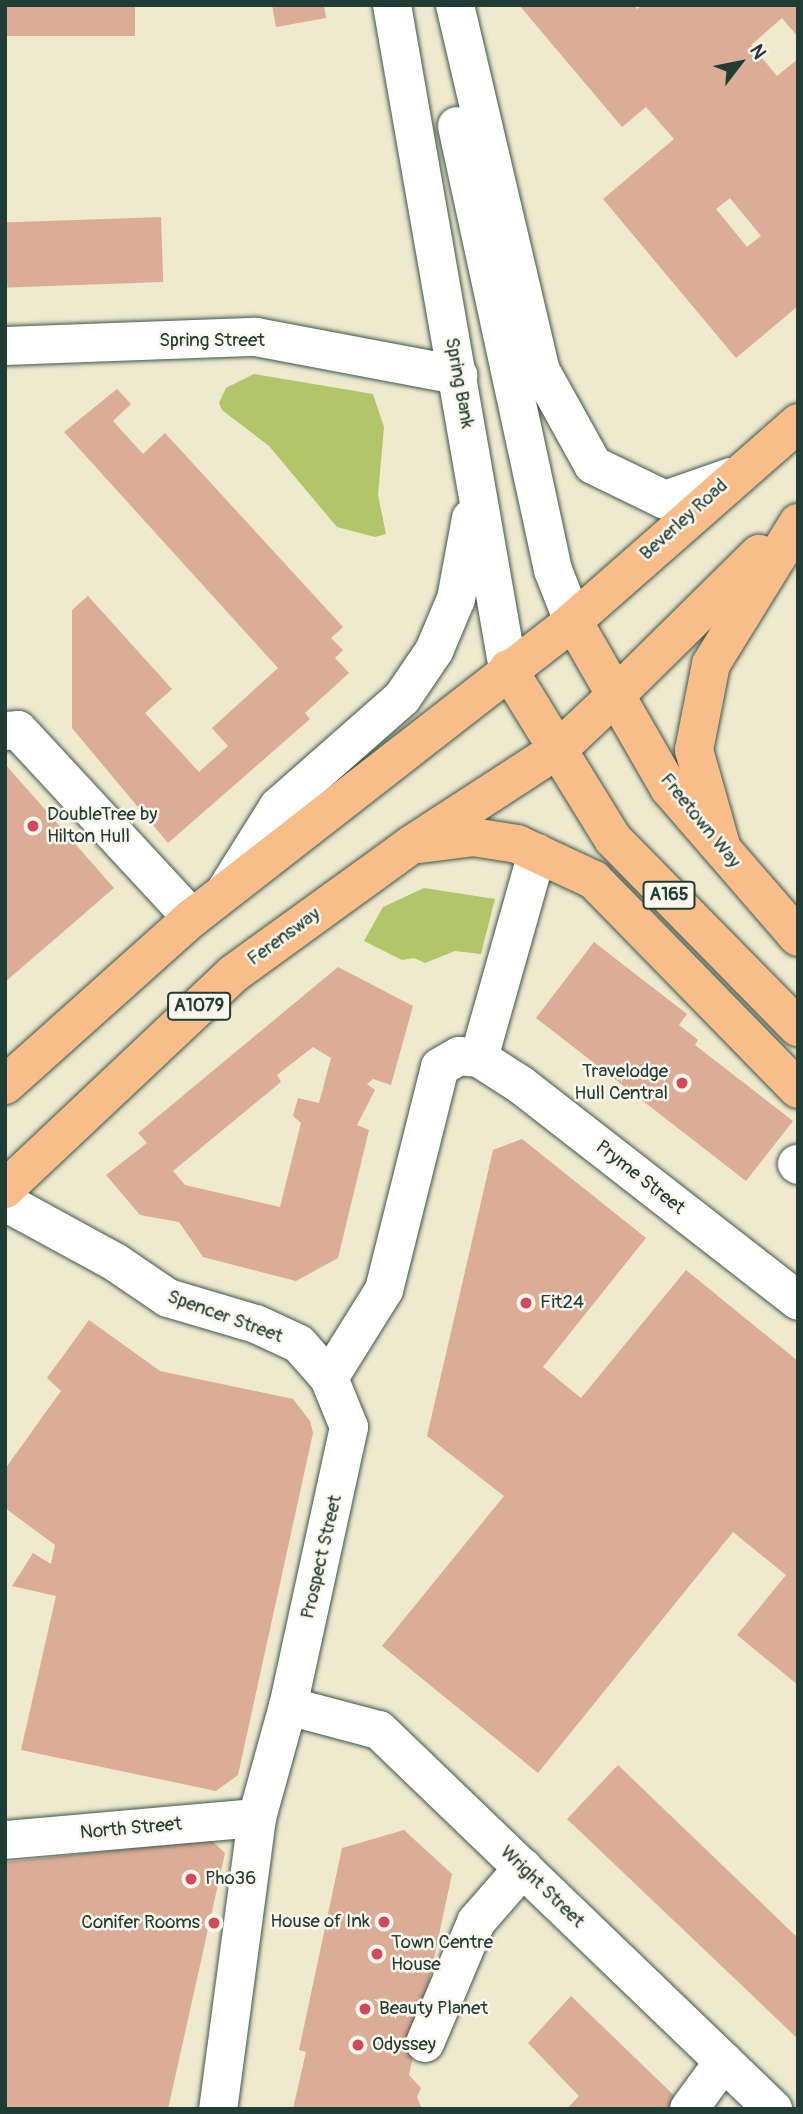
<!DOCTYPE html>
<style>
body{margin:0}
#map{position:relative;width:803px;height:2114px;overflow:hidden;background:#efe9ce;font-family:Pangolin,sans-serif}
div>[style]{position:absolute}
.green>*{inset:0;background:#b2c568}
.building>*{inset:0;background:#dbac96;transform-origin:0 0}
.roads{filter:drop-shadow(0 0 2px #3e574b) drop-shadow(0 0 2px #3e574b)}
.minor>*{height:38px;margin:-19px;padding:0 19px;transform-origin:19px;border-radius:19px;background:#fff}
.major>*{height:38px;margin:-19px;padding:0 19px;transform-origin:19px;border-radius:19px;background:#f8bd89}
.highway>*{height:38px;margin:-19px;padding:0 19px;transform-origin:19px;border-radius:19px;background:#f8bd89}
.dots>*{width:19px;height:19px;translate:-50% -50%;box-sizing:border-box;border:4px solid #fbf7ec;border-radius:50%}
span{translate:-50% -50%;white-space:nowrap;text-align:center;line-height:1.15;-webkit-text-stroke:5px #fbf7ec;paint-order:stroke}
.shield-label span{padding:2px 5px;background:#fbf7ec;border:2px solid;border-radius:5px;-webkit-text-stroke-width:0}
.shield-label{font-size:18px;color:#1f3d34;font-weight:700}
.street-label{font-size:19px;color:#1f3d34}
.poi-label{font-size:19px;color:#1f3d34}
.left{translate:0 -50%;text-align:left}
.right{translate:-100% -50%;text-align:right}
.frame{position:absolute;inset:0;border:7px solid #1f3d34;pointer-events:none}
.north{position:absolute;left:705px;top:28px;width:70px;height:70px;-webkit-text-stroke:5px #fbf7ec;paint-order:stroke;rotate:58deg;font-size:19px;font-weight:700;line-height:28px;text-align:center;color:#1f3d34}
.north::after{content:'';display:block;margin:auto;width:24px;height:32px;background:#1f3d34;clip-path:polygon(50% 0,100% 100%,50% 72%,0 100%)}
</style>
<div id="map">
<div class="green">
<i style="clip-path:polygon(254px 374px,373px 394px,384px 427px,378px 495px,386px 534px,375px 537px,337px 527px,269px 446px,222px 410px,219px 403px,226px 388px)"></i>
<i style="clip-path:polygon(424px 888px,495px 899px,481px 954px,455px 951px,425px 963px,414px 958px,402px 960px,364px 941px,383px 907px)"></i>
</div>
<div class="building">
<i style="left:5px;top:5px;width:130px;height:31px"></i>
<i style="clip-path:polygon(272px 5px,324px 5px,326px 18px,276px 27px)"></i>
<i style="clip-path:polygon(evenodd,519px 5px,634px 5px,637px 9px,643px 5px,798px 5px,798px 37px,782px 18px,751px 45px,777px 76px,798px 59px,798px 306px,736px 358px,603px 199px,674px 139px,646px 107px,622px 127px,519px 5px,730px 198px,761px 236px,747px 247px,716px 209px,730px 198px)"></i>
<i style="left:161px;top:217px;width:65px;height:156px;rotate:88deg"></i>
<i style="clip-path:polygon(117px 389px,131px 404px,113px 421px,143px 454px,165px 433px,343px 627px,331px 638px,343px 650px,335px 658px,349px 673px,305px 713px,310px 719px,168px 843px,72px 728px,72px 610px,88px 596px,172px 689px,145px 713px,199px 772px,228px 746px,212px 728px,278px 668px,64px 432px)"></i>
<i style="clip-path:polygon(5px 764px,114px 888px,5px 982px)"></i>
<i style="clip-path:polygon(594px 942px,687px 1014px,679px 1025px,698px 1040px,695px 1045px,793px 1121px,746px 1181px,536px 1018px)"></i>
<i style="clip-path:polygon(evenodd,338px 967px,413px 1006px,391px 1085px,373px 1079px,367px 1084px,375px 1090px,357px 1125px,369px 1130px,338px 1258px,296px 1281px,203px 1257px,179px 1222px,140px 1215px,106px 1175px,147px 1143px,138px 1133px,338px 967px,313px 1047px,331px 1058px,319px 1103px,298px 1098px,293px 1116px,301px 1123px,280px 1207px,185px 1185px,173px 1171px,281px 1082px,277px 1075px,313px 1047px)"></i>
<i style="clip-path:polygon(522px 1139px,646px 1238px,543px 1367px,581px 1398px,686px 1270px,798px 1361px,798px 1685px,737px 1635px,786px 1575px,733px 1532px,538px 1773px,382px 1646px,504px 1496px,427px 1436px,493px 1150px)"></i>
<i style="clip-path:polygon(89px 1320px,160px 1371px,293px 1399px,310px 1421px,313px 1433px,238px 1775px,216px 1791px,21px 1750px,56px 1596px,12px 1586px,33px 1553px,51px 1564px,55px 1545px,5px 1508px,5px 1469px,61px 1391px,47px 1378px)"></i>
<i style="clip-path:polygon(618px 1765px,798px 1938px,798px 2039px,567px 1819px)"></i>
<i style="clip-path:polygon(404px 1830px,452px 1874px,409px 2075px,421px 2088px,417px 2097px,422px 2109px,293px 2109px,306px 2052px,299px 2050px,342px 1848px)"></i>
<i style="clip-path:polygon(211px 1840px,225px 1853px,168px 2109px,5px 2109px,5px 1862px)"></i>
<i style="clip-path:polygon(571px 1996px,688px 2109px,567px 2109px,579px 2096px,528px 2043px)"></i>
</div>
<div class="roads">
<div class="minor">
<i style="left:392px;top:5px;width:674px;rotate:80.09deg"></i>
<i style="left:455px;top:5px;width:376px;rotate:76.8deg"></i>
<i style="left:541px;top:371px;width:107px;rotate:61deg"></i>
<i style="left:593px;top:465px;width:80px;rotate:25.9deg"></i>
<i style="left:665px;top:500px;width:70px;rotate:-19.2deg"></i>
<i style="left:457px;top:126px;width:454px;rotate:77.8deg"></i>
<i style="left:553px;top:570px;width:55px;rotate:68.6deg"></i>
<i style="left:5px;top:346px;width:251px;rotate:-2.1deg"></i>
<i style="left:256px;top:337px;width:206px;rotate:10.7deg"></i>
<i style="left:5px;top:731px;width:13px;rotate:-4deg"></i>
<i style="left:18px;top:730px;width:256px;rotate:47.2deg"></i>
<i style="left:226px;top:890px;width:98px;rotate:-57.9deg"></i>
<i style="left:278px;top:807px;width:165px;rotate:-41.3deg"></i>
<i style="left:402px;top:698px;width:57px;rotate:-55.8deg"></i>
<i style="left:434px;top:651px;width:56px;rotate:-67.1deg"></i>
<i style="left:456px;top:599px;width:82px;rotate:-79.5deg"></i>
<i style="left:479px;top:1058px;width:213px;rotate:-74.2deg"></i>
<i style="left:797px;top:1164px;width:1px;rotate:45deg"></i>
<i style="left:5px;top:1202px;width:125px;rotate:28.6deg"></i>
<i style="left:115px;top:1262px;width:64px;rotate:34.2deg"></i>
<i style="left:168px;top:1298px;width:92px;rotate:16.5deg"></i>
<i style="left:256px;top:1324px;width:47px;rotate:24.9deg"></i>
<i style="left:299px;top:1344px;width:45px;rotate:48.6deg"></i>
<i style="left:329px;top:1378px;width:53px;rotate:67.8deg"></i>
<i style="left:349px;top:1427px;width:286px;rotate:102.3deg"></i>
<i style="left:288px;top:1706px;width:116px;rotate:105.5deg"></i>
<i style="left:257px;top:1818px;width:294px;rotate:97.6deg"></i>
<i style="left:329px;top:1378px;width:104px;rotate:-58deg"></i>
<i style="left:384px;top:1290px;width:230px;rotate:-75.9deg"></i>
<i style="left:440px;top:1067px;width:22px;rotate:-30deg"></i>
<i style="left:459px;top:1056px;width:20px;rotate:6deg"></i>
<i style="left:479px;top:1058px;width:50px;rotate:32.7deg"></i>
<i style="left:521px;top:1085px;width:351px;rotate:37.9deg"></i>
<i style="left:288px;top:1706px;width:94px;rotate:14.8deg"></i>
<i style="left:379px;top:1730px;width:547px;rotate:43.89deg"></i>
<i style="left:5px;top:1840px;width:253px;rotate:-5deg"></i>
<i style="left:425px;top:2043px;width:131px;rotate:-67.1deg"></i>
<i style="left:476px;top:1922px;width:72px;rotate:-49deg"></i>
<i style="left:689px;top:2109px;width:59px;rotate:-53.9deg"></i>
</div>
<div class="major">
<i style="left:573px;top:621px;width:300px;rotate:-41.3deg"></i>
<i style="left:616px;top:695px;width:201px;rotate:-44.6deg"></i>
<i style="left:722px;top:849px;width:103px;rotate:-105.8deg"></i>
<i style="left:694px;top:750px;width:88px;rotate:-78.8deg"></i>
<i style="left:711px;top:664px;width:166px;rotate:-58.3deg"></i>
</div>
<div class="highway">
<i style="left:508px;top:669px;width:200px;rotate:58.3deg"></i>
<i style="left:613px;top:839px;width:264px;rotate:45.5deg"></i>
<i style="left:420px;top:844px;width:53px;rotate:-7.5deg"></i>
<i style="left:473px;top:837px;width:45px;rotate:9deg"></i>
<i style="left:517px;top:844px;width:85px;rotate:25.1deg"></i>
<i style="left:594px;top:880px;width:292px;rotate:45.7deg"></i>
<i style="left:5px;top:1085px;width:251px;rotate:-41.8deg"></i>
<i style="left:192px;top:918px;width:483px;rotate:-37.9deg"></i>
<i style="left:573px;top:621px;width:193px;rotate:60.1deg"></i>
<i style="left:669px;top:788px;width:197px;rotate:49.1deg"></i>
<i style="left:5px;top:1189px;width:313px;rotate:-43.3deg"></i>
<i style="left:233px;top:974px;width:220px;rotate:-35.9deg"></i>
<i style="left:411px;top:845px;width:178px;rotate:-33.1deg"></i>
<i style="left:560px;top:748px;width:77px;rotate:-43.4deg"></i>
</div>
</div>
<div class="dots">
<i style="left:33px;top:826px;background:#d1495b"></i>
<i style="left:682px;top:1083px;background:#d1495b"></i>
<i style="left:526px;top:1303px;background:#d1495b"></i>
<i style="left:191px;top:1879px;background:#d1495b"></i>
<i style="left:384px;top:1922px;background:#d1495b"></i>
<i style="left:214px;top:1923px;background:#d1495b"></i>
<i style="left:377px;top:1954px;background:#d1495b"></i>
<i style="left:365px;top:2009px;background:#d1495b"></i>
<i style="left:358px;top:2045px;background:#d1495b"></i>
</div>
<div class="shield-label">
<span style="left:669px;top:895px">A165</span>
<span style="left:199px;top:1006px">A1079</span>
</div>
<div class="street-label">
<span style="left:212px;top:341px">Spring Street</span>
<span style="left:459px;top:383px;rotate:80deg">Spring Bank</span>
<span style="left:684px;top:520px;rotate:-42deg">Beverley Road</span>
<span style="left:700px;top:821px;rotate:51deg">Freetown Way</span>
<span style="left:284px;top:937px;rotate:-36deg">Ferensway</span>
<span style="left:640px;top:1178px;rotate:38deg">Pryme Street</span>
<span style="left:225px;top:1317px;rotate:20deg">Spencer Street</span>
<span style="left:322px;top:1557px;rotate:-77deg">Prospect Street</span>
<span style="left:131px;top:1829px;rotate:-5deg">North Street</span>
<span style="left:542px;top:1887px;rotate:44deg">Wright Street</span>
</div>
<div class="poi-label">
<span class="left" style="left:47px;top:826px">DoubleTree by<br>Hilton Hull</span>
<span class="right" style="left:668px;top:1083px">Travelodge<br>Hull Central</span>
<span class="left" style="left:540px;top:1303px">Fit24</span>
<span class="left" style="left:205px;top:1879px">Pho36</span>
<span class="right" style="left:370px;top:1922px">House of Ink</span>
<span class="right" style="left:200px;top:1923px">Conifer Rooms</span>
<span class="left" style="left:391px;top:1954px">Town Centre<br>House</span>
<span class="left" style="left:379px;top:2009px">Beauty Planet</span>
<span class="left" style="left:372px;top:2045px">Odyssey</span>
</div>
<div class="frame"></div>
<div class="north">N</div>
</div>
